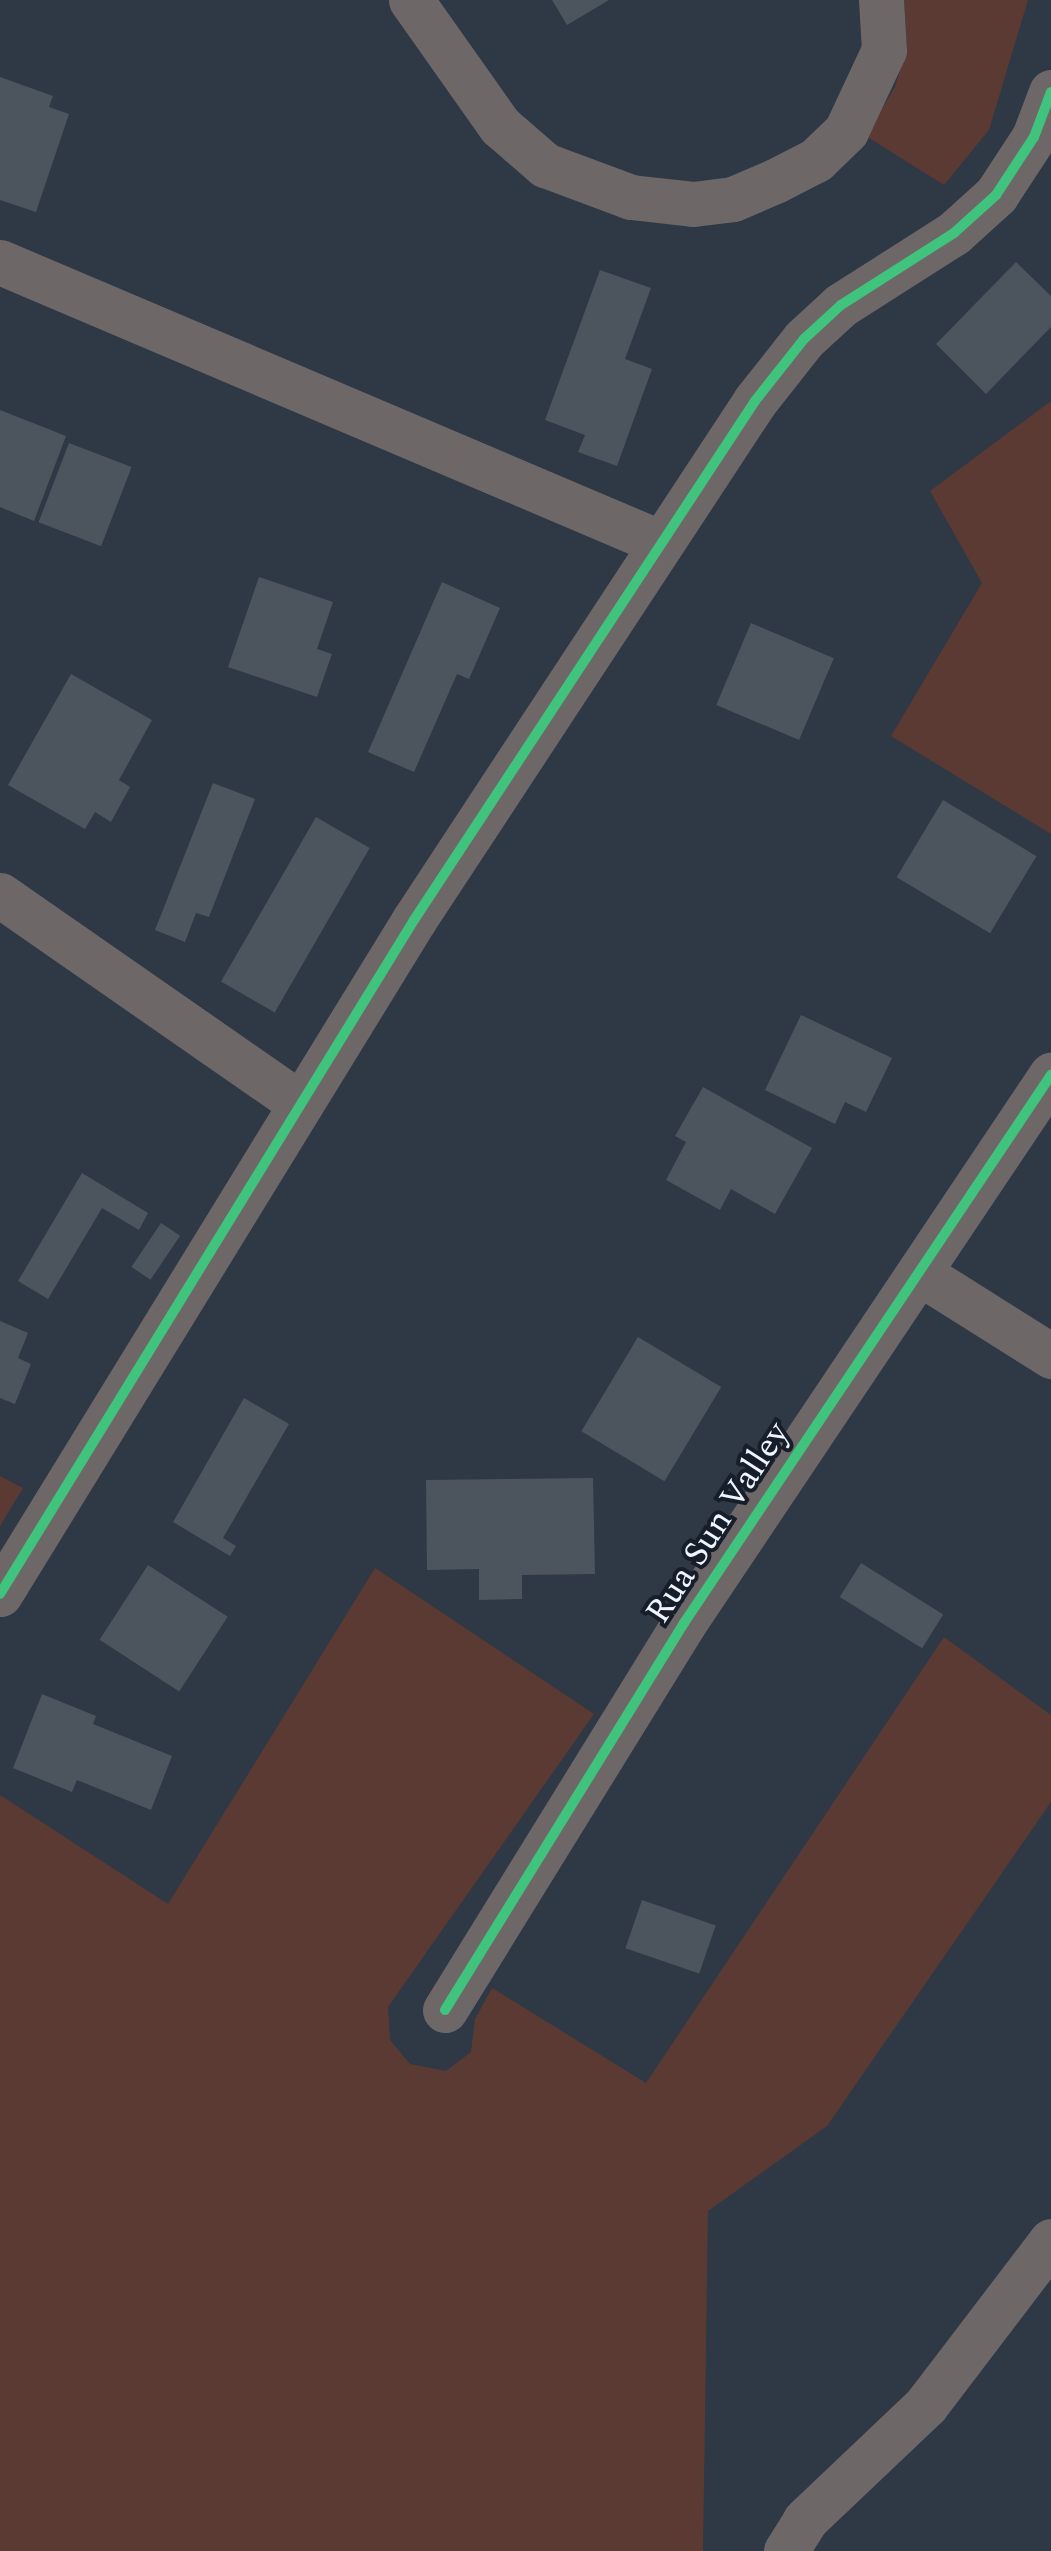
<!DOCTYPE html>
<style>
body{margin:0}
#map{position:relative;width:1051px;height:2551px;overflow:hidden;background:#2f3845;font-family:Spectral,serif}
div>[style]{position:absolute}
.green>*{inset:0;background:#5b3a33}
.building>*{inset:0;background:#4c545e;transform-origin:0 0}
.minor>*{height:45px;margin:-22.5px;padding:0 22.5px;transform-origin:22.5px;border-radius:22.5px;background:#6d6867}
.cycleway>*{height:10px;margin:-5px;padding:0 5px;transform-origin:5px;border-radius:5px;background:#40c37c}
span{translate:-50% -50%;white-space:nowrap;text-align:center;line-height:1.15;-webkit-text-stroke:8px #161e29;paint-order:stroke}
.street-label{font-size:35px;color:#eef5fe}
</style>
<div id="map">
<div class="green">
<i style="clip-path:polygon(904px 0,1028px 0,989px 130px,944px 185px,866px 136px,895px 87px,907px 47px)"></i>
<i style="clip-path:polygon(1051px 401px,1051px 834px,891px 736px,982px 583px,930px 491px)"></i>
<i style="clip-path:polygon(0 1476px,23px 1488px,0 1526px)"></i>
<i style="clip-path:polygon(375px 1568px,594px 1714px,388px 2007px,390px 2040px,410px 2064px,446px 2071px,471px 2052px,475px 2019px,492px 1988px,646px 2083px,944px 1637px,1051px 1715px,1051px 1802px,827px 2126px,708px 2211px,703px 2551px,0 2551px,0 1795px,168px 1904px)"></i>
</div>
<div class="building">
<i style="clip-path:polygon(552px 0,609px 0,567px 25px)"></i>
<i style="clip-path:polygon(0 77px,53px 96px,49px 107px,69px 114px,36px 212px,0 200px)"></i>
<i style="clip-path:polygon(1016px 262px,1051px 296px,1051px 327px,986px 394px,936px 344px)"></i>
<i style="clip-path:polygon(600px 270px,651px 288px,625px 359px,652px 369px,617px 466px,578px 452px,585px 435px,545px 420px)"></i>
<i style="clip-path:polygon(0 410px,66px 436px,34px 521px,0 507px)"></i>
<i style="left:69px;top:443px;width:67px;height:85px;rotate:21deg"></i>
<i style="clip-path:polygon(259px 577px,333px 602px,317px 649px,332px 654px,317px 697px,228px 667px)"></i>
<i style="clip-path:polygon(442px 582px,500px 608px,469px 679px,457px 674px,414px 772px,368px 752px)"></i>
<i style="left:751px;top:623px;width:90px;height:89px;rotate:23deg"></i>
<i style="clip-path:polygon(71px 674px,152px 720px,119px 780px,130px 787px,111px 822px,95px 812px,85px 829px,8px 785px)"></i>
<i style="clip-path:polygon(213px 783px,255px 799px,209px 917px,196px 913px,185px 942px,155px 930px)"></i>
<i style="left:943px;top:800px;width:109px;height:90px;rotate:31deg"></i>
<i style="left:316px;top:817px;width:62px;height:190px;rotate:30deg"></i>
<i style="clip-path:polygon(801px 1015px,892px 1058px,866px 1112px,845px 1102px,835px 1124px,765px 1090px)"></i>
<i style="clip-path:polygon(703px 1087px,812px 1148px,775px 1214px,731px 1189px,720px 1210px,666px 1180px,686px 1142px,675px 1136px)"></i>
<i style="clip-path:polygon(82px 1173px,148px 1213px,139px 1230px,102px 1208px,48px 1299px,18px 1281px)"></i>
<i style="left:161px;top:1223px;width:23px;height:53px;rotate:34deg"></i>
<i style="clip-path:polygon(0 1321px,28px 1333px,18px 1358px,31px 1364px,15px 1404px,0 1398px)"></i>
<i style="left:638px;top:1337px;width:97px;height:110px;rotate:31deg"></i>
<i style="clip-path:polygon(244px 1398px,289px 1424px,223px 1538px,236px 1546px,230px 1556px,173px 1522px)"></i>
<i style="clip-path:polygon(593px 1478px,595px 1574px,522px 1575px,522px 1599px,479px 1600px,479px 1569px,427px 1570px,426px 1480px)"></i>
<i style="left:861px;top:1563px;width:97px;height:40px;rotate:32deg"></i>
<i style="left:148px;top:1565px;width:95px;height:89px;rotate:33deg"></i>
<i style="clip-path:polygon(42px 1694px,96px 1716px,93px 1724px,172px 1756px,151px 1810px,77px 1780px,72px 1792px,13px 1768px)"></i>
<i style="left:642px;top:1900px;width:78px;height:51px;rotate:19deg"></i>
</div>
<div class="minor">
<i style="left:411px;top:0;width:154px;rotate:54.8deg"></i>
<i style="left:500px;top:126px;width:60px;rotate:40.9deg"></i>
<i style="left:545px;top:165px;width:92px;rotate:20.4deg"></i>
<i style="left:631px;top:197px;width:62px;rotate:6.4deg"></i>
<i style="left:693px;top:204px;width:40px;rotate:-7.1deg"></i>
<i style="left:733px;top:199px;width:46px;rotate:-23.2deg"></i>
<i style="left:775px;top:181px;width:46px;rotate:-27.1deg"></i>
<i style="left:816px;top:160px;width:42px;rotate:-44deg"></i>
<i style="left:846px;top:131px;width:89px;rotate:-64.9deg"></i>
<i style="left:884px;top:50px;width:50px;rotate:-93.4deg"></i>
<i style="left:0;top:262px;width:716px;rotate:23.02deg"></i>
<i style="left:0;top:895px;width:366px;rotate:34.8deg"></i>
<i style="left:921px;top:1274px;width:154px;rotate:32.2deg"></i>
<i style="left:0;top:1594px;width:791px;rotate:-58.44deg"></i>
<i style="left:414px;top:920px;width:621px;rotate:-56.69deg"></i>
<i style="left:755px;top:401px;width:79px;rotate:-51.7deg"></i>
<i style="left:804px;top:339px;width:50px;rotate:-42.6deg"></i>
<i style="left:841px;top:305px;width:134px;rotate:-32.5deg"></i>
<i style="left:954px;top:233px;width:57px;rotate:-42.1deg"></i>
<i style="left:996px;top:195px;width:69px;rotate:-56.8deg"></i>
<i style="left:1034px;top:137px;width:48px;rotate:-69.3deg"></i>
<i style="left:445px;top:2010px;width:455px;rotate:-58.3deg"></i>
<i style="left:684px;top:1623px;width:660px;rotate:-56.19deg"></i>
<i style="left:786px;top:2551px;width:36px;rotate:-58deg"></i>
<i style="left:805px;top:2520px;width:167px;rotate:-43.5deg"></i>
<i style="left:926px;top:2405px;width:206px;rotate:-52.7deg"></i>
</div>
<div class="cycleway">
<i style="left:0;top:1594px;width:791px;rotate:-58.44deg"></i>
<i style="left:414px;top:920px;width:621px;rotate:-56.69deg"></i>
<i style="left:755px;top:401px;width:79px;rotate:-51.7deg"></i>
<i style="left:804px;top:339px;width:50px;rotate:-42.6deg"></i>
<i style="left:841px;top:305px;width:134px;rotate:-32.5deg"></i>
<i style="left:954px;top:233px;width:57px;rotate:-42.1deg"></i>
<i style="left:996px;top:195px;width:69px;rotate:-56.8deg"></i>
<i style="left:1034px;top:137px;width:48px;rotate:-69.3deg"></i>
<i style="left:445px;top:2010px;width:455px;rotate:-58.3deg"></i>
<i style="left:684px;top:1623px;width:660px;rotate:-56.19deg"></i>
</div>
<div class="street-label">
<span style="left:718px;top:1523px;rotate:-57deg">Rua Sun Valley</span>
</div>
</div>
